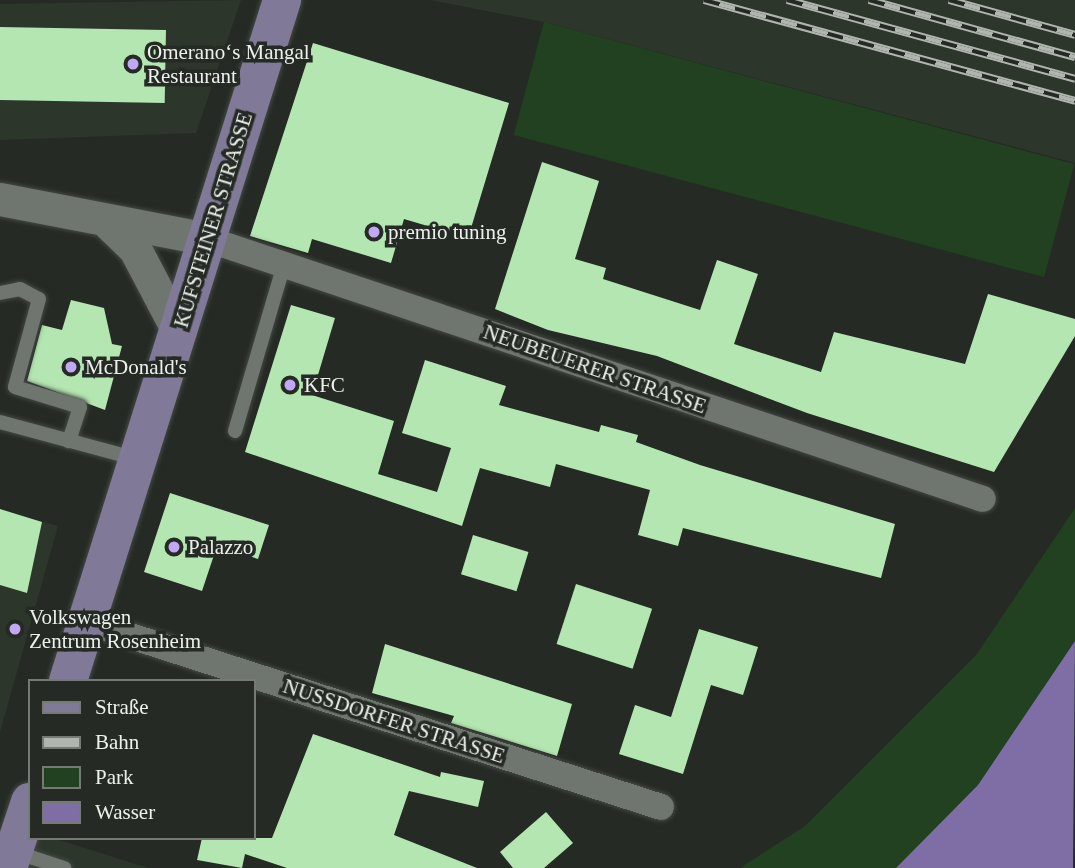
<!DOCTYPE html>
<meta charset="utf-8">
<style>
body{margin:0}
#map{position:relative;width:1075px;height:868px;overflow:hidden;background:#252b24;font-family:Georgia,serif}
div>[style]{position:absolute}
.built>*{inset:0;background:#2c362b}
.green>*{inset:0;background:#214120;transform-origin:0 0}
.water>*{inset:0;background:#7f6da6}
.building>*{inset:0;background:#b3e6b0;transform-origin:0 0}
.roads{filter:drop-shadow(0 0 2px #444844) drop-shadow(0 0 2px #444844)}
.service>*{height:14px;margin:-7px;padding:0 7px;transform-origin:7px;border-radius:7px;background:#6f766f}
.minor>*{height:26px;margin:-13px;padding:0 13px;transform-origin:13px;border-radius:13px;background:#6f766f}
.tertiary>*{height:33px;margin:-16.5px;padding:0 16.5px;transform-origin:16.5px;border-radius:16.5px;background:#6f766f}
.secondary>*{height:38px;margin:-19px;padding:0 19px;transform-origin:19px;border-radius:19px;background:#807997}
.rail>*{height:8px;margin-top:-4px;transform-origin:0;background:repeating-linear-gradient(90deg,#252b24 0 16px,#b1b5b0 0 32px);box-sizing:border-box;border-block:2px solid #b1b5b0}
.dots>*{width:19px;height:19px;translate:-50% -50%;box-sizing:border-box;border:4px solid #252b24;border-radius:50%}
span{translate:-50% -50%;white-space:nowrap;text-align:center;line-height:1.15;-webkit-text-stroke:7px #252b24;paint-order:stroke}
.poi-label{font-size:21px;color:#edf1ed}
.left{translate:0 -50%;text-align:left}
.street-label{font-size:21px;color:#edf1ed}
.legend{position:absolute;left:28px;top:679px;width:228px;height:161px;box-sizing:border-box;background:#252b24;border:2px solid #757a74;margin:0;padding:9px 12px;list-style:none;font-size:21px;color:#edf1ed}
.legend li{display:flex;align-items:center;gap:14px;height:35px}
.legend b{width:35px;border:2px solid #757a74}
</style>
<div id="map">
<div class="built">
<i style="clip-path:polygon(241px 0,196px 133px,0 140px,0 4px)"></i>
<i style="clip-path:polygon(430px 0,1075px 0,1075px 163px,544px 22px)"></i>
<i style="clip-path:polygon(0 510px,58px 526px,0 732px)"></i>
<i style="clip-path:polygon(37px 838px,53px 838px,148px 868px,27px 868px)"></i>
</div>
<div class="green">
<i style="left:544px;top:22px;width:549px;height:117px;rotate:15deg"></i>
<i style="clip-path:polygon(1075px 508px,1075px 641px,978px 785px,896px 868px,740px 868px,805px 826px,977px 654px)"></i>
</div>
<div class="water">
<i style="clip-path:polygon(1075px 641px,1073px 868px,896px 868px,978px 785px)"></i>
</div>
<div class="building">
<i style="left:0;top:27px;width:166px;height:73px;rotate:1deg"></i>
<i style="clip-path:polygon(313px 43px,509px 103px,468px 238px,404px 219px,391px 263px,312px 239px,308px 253px,250px 236px)"></i>
<i style="clip-path:polygon(542px 162px,599px 181px,575px 259px,606px 268px,603px 279px,700px 310px,717px 260px,758px 274px,734px 344px,821px 372px,834px 332px,965px 364px,988px 294px,1075px 319px,1075px 336px,994px 472px,807px 413px,657px 356px,548px 330px,495px 309px)"></i>
<i style="clip-path:polygon(71px 300px,104px 308px,112px 344px,122px 346px,105px 410px,27px 381px,42px 325px,62px 330px)"></i>
<i style="clip-path:polygon(291px 305px,335px 318px,312px 395px,394px 421px,378px 474px,437px 492px,451px 448px,402px 433px,425px 360px,506px 386px,499px 405px,599px 432px,601px 425px,638px 435px,636px 442px,700px 465px,895px 524px,881px 578px,683px 528px,678px 546px,638px 535px,650px 490px,556px 464px,550px 487px,480px 468px,462px 526px,245px 452px)"></i>
<i style="clip-path:polygon(170px 493px,269px 525px,258px 559px,217px 546px,202px 591px,144px 572px)"></i>
<i style="clip-path:polygon(0 509px,42px 522px,27px 593px,0 585px)"></i>
<i style="left:473px;top:535px;width:58px;height:41px;rotate:17deg"></i>
<i style="left:576px;top:584px;width:80px;height:63px;rotate:18deg"></i>
<i style="clip-path:polygon(699px 629px,758px 647px,743px 695px,711px 685px,683px 774px,619px 754px,635px 705px,671px 717px)"></i>
<i style="clip-path:polygon(385px 644px,572px 704px,557px 756px,451px 723px,454px 716px,372px 693px)"></i>
<i style="clip-path:polygon(313px 734px,440px 777px,441px 772px,484px 781px,478px 807px,409px 791px,394px 835px,477px 868px,287px 868px,245px 854px,242px 868px,197px 860px,202px 838px,272px 838px)"></i>
<i style="clip-path:polygon(546px 812px,573px 843px,544px 868px,513px 868px,500px 852px)"></i>
</div>
<div class="roads">
<div class="service">
<i style="left:0;top:293px;width:20px;rotate:-11deg"></i>
<i style="left:20px;top:289px;width:21px;rotate:28deg"></i>
<i style="left:39px;top:299px;width:91px;rotate:105.3deg"></i>
<i style="left:15px;top:387px;width:68px;rotate:17.1deg"></i>
<i style="left:80px;top:407px;width:36px;rotate:108deg"></i>
<i style="left:0;top:422px;width:142px;rotate:15.1deg"></i>
<i style="left:235px;top:431px;width:174px;rotate:-73.6deg"></i>
<i style="left:15px;top:852px;width:52px;rotate:18.1deg"></i>
</div>
<div class="minor">
<i style="left:207px;top:239px;width:818px;rotate:18.52deg"></i>
<i style="left:87px;top:622px;width:603px;rotate:17.86deg"></i>
</div>
<div class="tertiary">
<i style="left:0;top:199px;width:211px;rotate:10.9deg"></i>
<i style="left:107px;top:222px;width:39px;rotate:44deg"></i>
<i style="left:135px;top:249px;width:93px;rotate:62.3deg"></i>
</div>
<div class="secondary">
<i style="left:68px;top:681px;width:714px;rotate:-72.55deg"></i>
<i style="left:8px;top:868px;width:70px;rotate:-71.6deg"></i>
</div>
</div>
<div class="rail">
<i style="left:704px;top:0;width:385px;rotate:15.2deg"></i>
<i style="left:787px;top:0;width:299px;rotate:15.3deg"></i>
<i style="left:869px;top:0;width:214px;rotate:15.5deg"></i>
<i style="left:949px;top:0;width:131px;rotate:15.5deg"></i>
</div>
<div class="dots">
<i style="left:133px;top:64px;background:#c0a8f4"></i>
<i style="left:374px;top:232px;background:#c0a8f4"></i>
<i style="left:71px;top:367px;background:#c0a8f4"></i>
<i style="left:290px;top:385px;background:#c0a8f4"></i>
<i style="left:174px;top:547px;background:#c0a8f4"></i>
<i style="left:15px;top:629px;background:#c0a8f4"></i>
</div>
<div class="poi-label">
<span class="left" style="left:147px;top:64px">Omerano‘s Mangal<br>Restaurant</span>
<span class="left" style="left:388px;top:232px">premio tuning</span>
<span class="left" style="left:85px;top:367px">McDonald's</span>
<span class="left" style="left:304px;top:385px">KFC</span>
<span class="left" style="left:188px;top:547px">Palazzo</span>
<span class="left" style="left:29px;top:629px">Volkswagen<br>Zentrum Rosenheim</span>
</div>
<div class="street-label">
<span style="left:213px;top:220px;rotate:-73deg">KUFSTEINER STRASSE</span>
<span style="left:595px;top:369px;rotate:19deg">NEUBEUERER STRASSE</span>
<span style="left:394px;top:721px;rotate:18deg">NUSSDORFER STRASSE</span>
</div>
<ul class="legend">
<li><b style="height:9px;background:#807997"></b>Straße</li>
<li><b style="height:9px;background:#b1b5b0"></b>Bahn</li>
<li><b style="height:19px;background:#214120"></b>Park</li>
<li><b style="height:19px;background:#7f6da6"></b>Wasser</li>
</ul>
</div>
